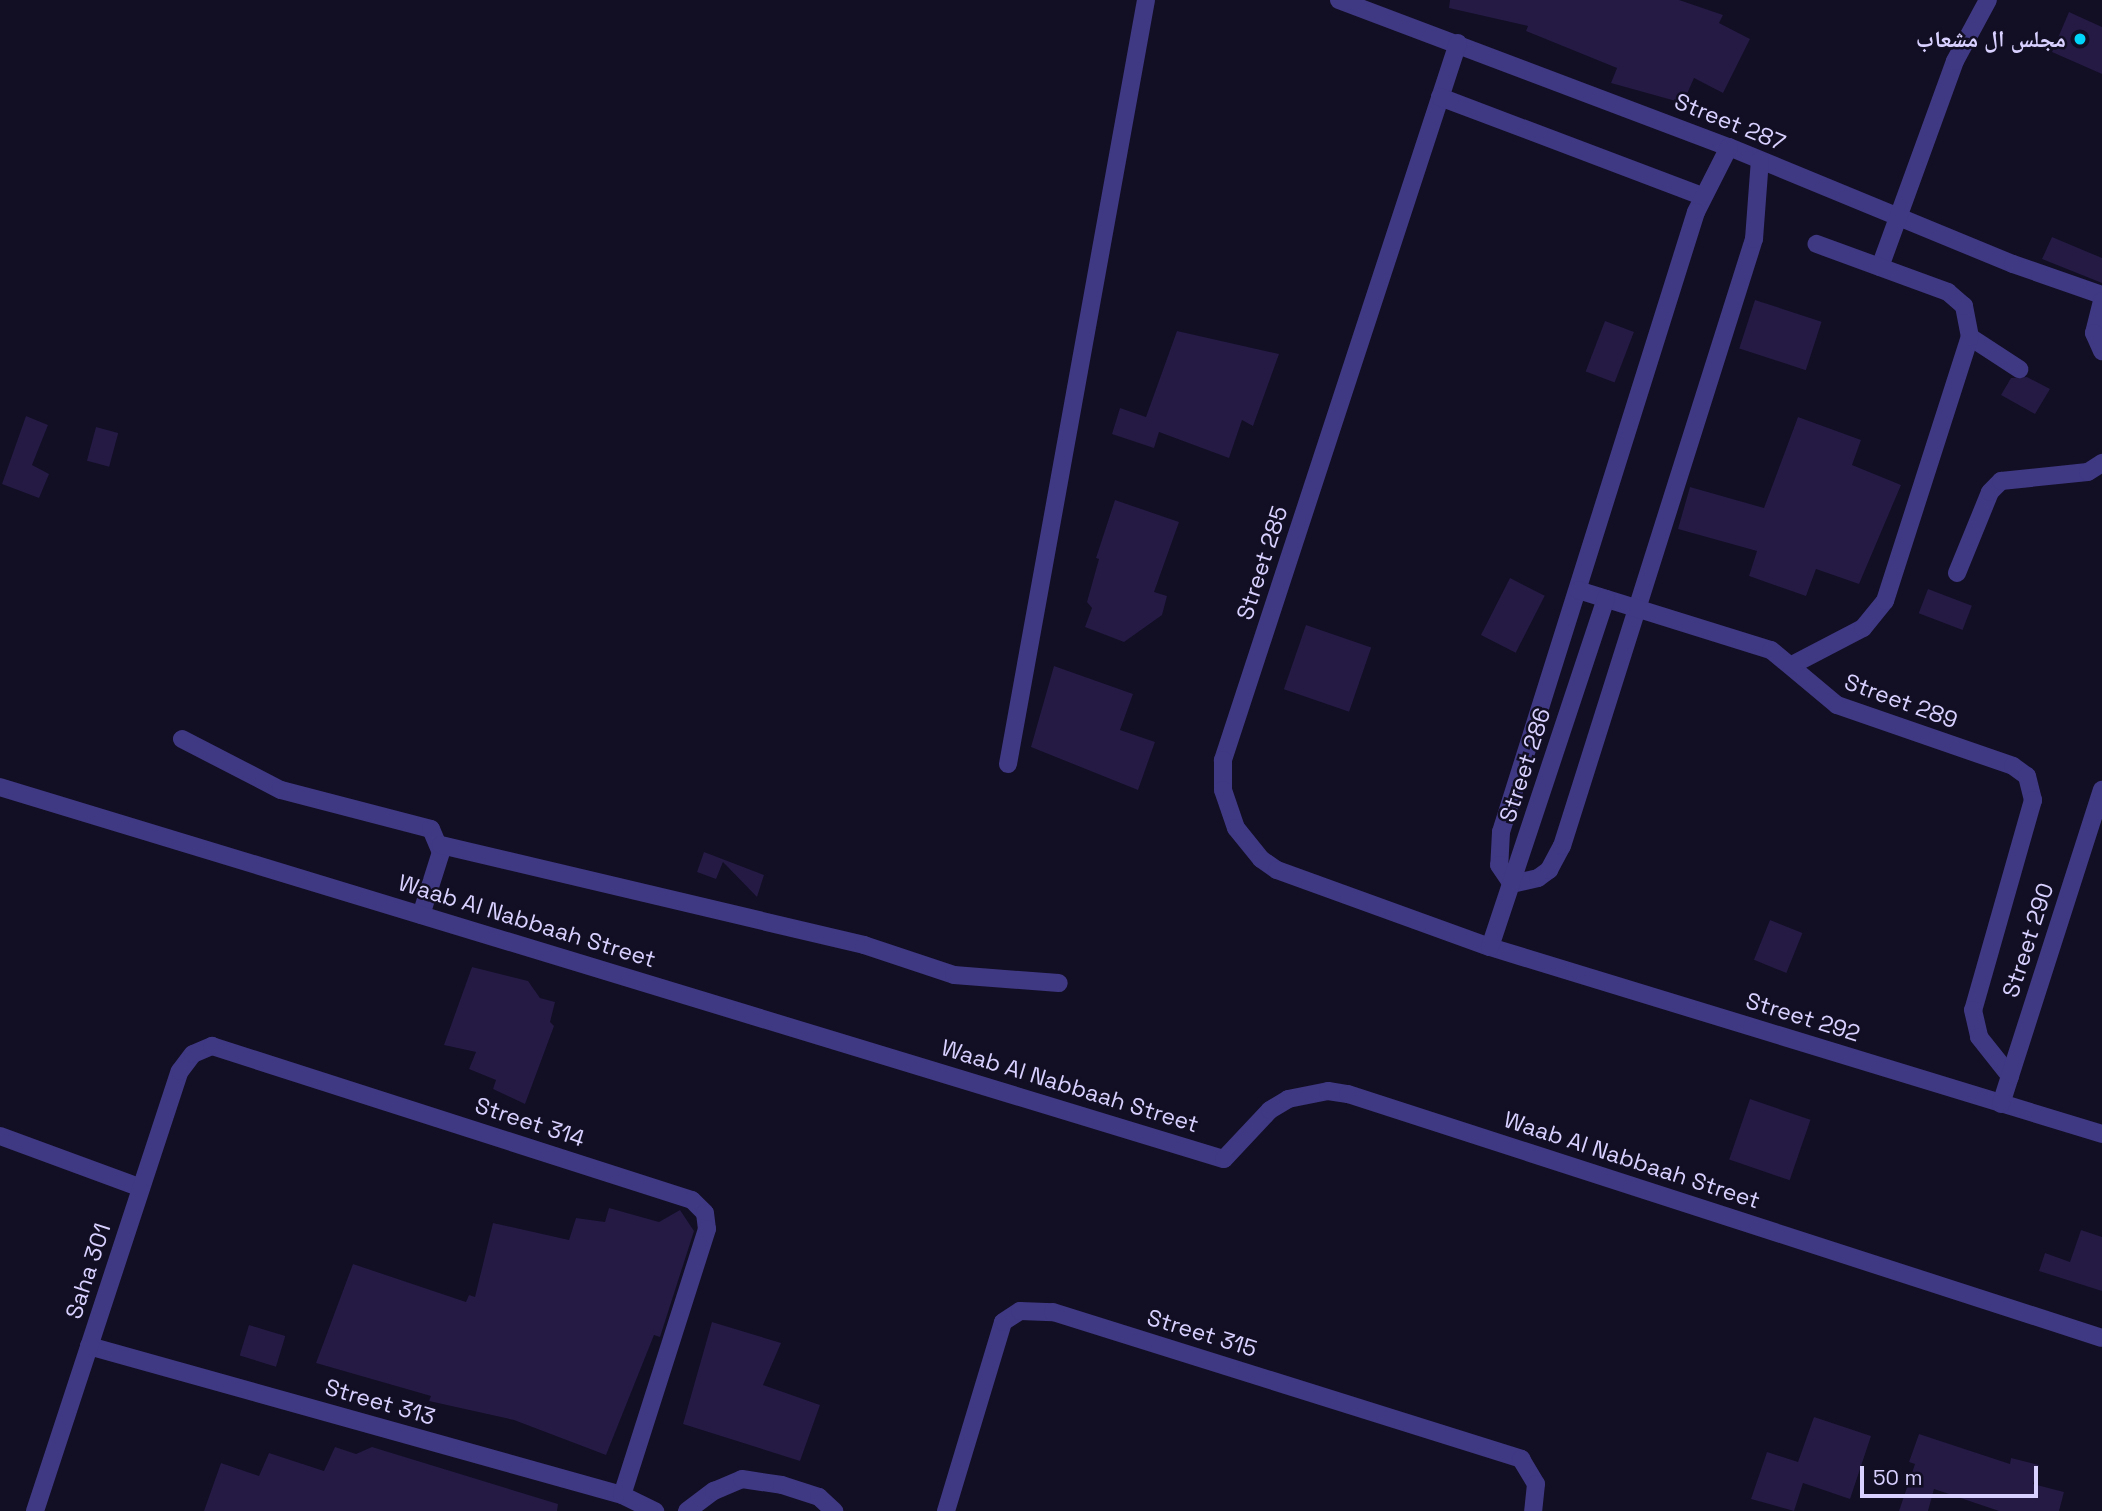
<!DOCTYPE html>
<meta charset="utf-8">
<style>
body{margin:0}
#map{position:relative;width:2102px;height:1511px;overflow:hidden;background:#120e23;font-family:"Space Grotesk","Noto Naskh Arabic",sans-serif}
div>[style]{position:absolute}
.building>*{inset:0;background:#241a44;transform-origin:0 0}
.minor>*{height:18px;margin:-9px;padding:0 9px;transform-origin:9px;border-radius:9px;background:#3f3883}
.dots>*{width:19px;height:19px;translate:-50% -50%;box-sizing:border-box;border:4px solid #120e23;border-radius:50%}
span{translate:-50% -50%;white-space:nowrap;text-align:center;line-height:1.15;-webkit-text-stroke:5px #120e23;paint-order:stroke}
.poi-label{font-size:23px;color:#d8d0ff;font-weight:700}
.right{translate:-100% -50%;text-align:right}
.street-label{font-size:23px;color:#d8d0ff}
.scale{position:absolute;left:1860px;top:1466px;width:178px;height:32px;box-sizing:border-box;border:4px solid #d8d0ff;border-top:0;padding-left:9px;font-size:21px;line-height:24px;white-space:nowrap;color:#d8d0ff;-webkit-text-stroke:5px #120e23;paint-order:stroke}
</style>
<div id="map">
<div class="building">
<i style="clip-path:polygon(1450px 0,1679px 0,1723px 15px,1719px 23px,1750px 39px,1723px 93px,1694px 78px,1683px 103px,1611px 83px,1617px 68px,1526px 31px,1528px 26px,1449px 8px)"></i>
<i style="clip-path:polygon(2069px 12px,2102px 27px,2102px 74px,2052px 52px)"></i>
<i style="clip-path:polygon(2052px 237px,2102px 258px,2102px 283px,2042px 259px)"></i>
<i style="left:1755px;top:300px;width:70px;height:51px;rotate:18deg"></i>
<i style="left:1605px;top:321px;width:31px;height:54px;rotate:21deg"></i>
<i style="clip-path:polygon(1177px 331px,1279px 354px,1253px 426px,1242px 420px,1229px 458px,1159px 432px,1154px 448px,1112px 434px,1120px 408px,1146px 417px)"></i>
<i style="clip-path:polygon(2027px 377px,2050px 389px,2035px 414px,2001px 395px,2011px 378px)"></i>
<i style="clip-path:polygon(26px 416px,48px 425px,32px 465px,49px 474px,39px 498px,2px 484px)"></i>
<i style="clip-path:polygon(1798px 417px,1861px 440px,1852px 465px,1901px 485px,1859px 584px,1816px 569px,1806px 596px,1749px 576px,1757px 551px,1678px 529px,1690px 487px,1764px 508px)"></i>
<i style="left:96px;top:427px;width:23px;height:35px;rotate:15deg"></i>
<i style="clip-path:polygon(1115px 500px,1179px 522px,1154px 592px,1167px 596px,1162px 615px,1124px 642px,1085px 627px,1092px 608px,1087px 602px,1099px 559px,1096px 558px)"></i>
<i style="left:1510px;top:578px;width:39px;height:64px;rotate:27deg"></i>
<i style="left:1928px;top:589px;width:47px;height:26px;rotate:21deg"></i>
<i style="left:1306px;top:625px;width:69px;height:68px;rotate:19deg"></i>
<i style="clip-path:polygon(1054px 666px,1133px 694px,1120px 730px,1155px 742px,1138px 790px,1031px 747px)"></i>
<i style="clip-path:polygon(704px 852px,764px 875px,757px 897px,723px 862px,716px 879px,697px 872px)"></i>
<i style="left:1770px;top:920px;width:35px;height:43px;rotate:22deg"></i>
<i style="clip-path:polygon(472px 967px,528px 981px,540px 998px,555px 1002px,550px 1022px,554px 1026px,525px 1104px,493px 1089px,496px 1080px,469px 1069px,476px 1052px,444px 1045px)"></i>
<i style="left:1750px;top:1099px;width:64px;height:64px;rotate:19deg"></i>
<i style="clip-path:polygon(609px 1208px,659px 1222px,680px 1210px,694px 1231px,660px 1337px,654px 1335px,606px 1455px,514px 1420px,429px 1401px,431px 1396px,316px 1363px,353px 1264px,466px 1302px,469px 1295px,475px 1297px,493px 1223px,569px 1240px,576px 1218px,605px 1222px)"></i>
<i style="clip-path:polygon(2081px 1230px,2102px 1237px,2102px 1291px,2039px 1271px,2045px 1253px,2070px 1262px)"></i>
<i style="clip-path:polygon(712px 1322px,781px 1343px,763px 1385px,820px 1405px,800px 1461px,683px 1424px)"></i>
<i style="left:249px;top:1325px;width:38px;height:32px;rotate:17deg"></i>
<i style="clip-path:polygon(1814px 1417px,1871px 1436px,1850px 1499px,1803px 1483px,1794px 1511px,1751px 1499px,1767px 1452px,1798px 1462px)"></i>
<i style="clip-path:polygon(1919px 1434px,2010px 1464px,2011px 1458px,2039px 1465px,2033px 1484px,2064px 1492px,2059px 1511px,1999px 1511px,1934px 1489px,1928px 1511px,1899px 1511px,1915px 1464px,1909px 1462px)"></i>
<i style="clip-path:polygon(335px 1447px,356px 1454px,372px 1447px,558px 1504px,557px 1511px,204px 1511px,221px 1463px,259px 1476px,269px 1453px,324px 1471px)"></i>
</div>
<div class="minor">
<i style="left:1339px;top:0;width:417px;rotate:20.7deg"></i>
<i style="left:1729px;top:147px;width:307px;rotate:22.4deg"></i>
<i style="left:2013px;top:264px;width:94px;rotate:19.2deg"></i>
<i style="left:1458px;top:43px;width:755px;rotate:108.15deg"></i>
<i style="left:1223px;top:760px;width:30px;rotate:90deg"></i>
<i style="left:1223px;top:790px;width:40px;rotate:71.1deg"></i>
<i style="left:1236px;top:828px;width:40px;rotate:51deg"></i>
<i style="left:1261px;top:859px;width:19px;rotate:35deg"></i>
<i style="left:1277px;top:870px;width:226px;rotate:19.9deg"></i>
<i style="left:1490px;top:947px;width:640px;rotate:16.99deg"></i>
<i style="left:1440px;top:97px;width:280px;rotate:20.7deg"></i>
<i style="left:1729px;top:147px;width:73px;rotate:116.9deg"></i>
<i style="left:1696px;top:212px;width:650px;rotate:107.46deg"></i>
<i style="left:1501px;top:832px;width:33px;rotate:93deg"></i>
<i style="left:1499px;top:865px;width:23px;rotate:56deg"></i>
<i style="left:1512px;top:884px;width:27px;rotate:-13deg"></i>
<i style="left:1538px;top:878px;width:14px;rotate:-36deg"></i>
<i style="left:1549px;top:870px;width:27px;rotate:-62deg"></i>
<i style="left:1562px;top:846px;width:637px;rotate:-72.45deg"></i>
<i style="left:1754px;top:239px;width:79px;rotate:-85.7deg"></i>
<i style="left:1880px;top:267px;width:219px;rotate:-70deg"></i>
<i style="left:1955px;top:61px;width:69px;rotate:-61.6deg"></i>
<i style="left:2102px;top:301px;width:33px;rotate:104deg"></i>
<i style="left:2094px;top:333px;width:20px;rotate:66deg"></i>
<i style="left:1970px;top:337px;width:59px;rotate:33.1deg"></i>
<i style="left:1957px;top:573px;width:87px;rotate:-67.8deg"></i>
<i style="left:1990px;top:492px;width:16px;rotate:-45deg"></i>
<i style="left:2001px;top:481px;width:87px;rotate:-5.9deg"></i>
<i style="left:2088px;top:472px;width:17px;rotate:-33deg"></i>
<i style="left:1578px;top:590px;width:202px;rotate:17.3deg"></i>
<i style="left:1771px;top:650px;width:86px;rotate:39.8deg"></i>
<i style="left:1837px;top:705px;width:186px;rotate:19.1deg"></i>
<i style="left:2013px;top:766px;width:17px;rotate:36deg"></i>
<i style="left:2027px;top:776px;width:25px;rotate:76deg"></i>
<i style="left:2033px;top:800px;width:218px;rotate:105.9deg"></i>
<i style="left:1973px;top:1010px;width:28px;rotate:77deg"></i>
<i style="left:1979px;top:1037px;width:50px;rotate:51.5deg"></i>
<i style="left:1792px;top:665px;width:80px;rotate:-27.5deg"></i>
<i style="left:1863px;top:628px;width:35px;rotate:-51deg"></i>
<i style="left:1885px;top:601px;width:277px;rotate:-72.2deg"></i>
<i style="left:1970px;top:337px;width:32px;rotate:-101deg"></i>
<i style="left:1964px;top:306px;width:21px;rotate:-139deg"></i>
<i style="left:1948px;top:292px;width:140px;rotate:-159.9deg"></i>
<i style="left:182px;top:739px;width:111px;rotate:27.3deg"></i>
<i style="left:281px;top:790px;width:155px;rotate:14.6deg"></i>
<i style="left:431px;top:829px;width:25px;rotate:67deg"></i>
<i style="left:441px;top:852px;width:66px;rotate:107.6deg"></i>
<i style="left:1008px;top:764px;width:776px;rotate:-79.76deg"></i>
<i style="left:0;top:787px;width:1279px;rotate:16.91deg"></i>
<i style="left:1224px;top:1159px;width:67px;rotate:-46.8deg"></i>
<i style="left:1270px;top:1110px;width:21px;rotate:-31deg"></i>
<i style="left:1288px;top:1099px;width:41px;rotate:-11.3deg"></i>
<i style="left:1328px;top:1091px;width:20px;rotate:9deg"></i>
<i style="left:1348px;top:1094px;width:792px;rotate:17.93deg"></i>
<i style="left:441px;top:845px;width:435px;rotate:13.3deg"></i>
<i style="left:864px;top:945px;width:95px;rotate:18.4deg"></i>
<i style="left:954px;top:975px;width:105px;rotate:4.4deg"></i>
<i style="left:1490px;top:947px;width:367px;rotate:-71.6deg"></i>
<i style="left:2001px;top:1104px;width:330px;rotate:-72.2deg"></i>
<i style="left:0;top:1136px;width:150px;rotate:20.2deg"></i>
<i style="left:89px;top:1346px;width:553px;rotate:15.62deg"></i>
<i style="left:622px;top:1495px;width:37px;rotate:26deg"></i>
<i style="left:35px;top:1511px;width:463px;rotate:-71.8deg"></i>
<i style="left:180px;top:1071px;width:21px;rotate:-53deg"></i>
<i style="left:193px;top:1054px;width:21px;rotate:-23deg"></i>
<i style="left:212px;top:1046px;width:504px;rotate:17.79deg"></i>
<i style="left:692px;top:1200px;width:18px;rotate:45deg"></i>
<i style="left:705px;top:1213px;width:16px;rotate:83deg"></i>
<i style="left:707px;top:1229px;width:279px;rotate:107.7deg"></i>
<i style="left:687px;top:1511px;width:34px;rotate:-37deg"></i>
<i style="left:714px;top:1491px;width:30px;rotate:-23deg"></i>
<i style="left:742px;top:1479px;width:40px;rotate:8.5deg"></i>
<i style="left:782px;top:1485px;width:39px;rotate:18deg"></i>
<i style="left:819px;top:1497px;width:21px;rotate:43deg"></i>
<i style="left:946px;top:1511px;width:197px;rotate:-73.2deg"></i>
<i style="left:1003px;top:1322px;width:20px;rotate:-33deg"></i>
<i style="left:1020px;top:1311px;width:33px;rotate:2deg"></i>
<i style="left:1053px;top:1312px;width:491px;rotate:17.4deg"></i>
<i style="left:1521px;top:1459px;width:29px;rotate:59deg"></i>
<i style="left:1536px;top:1484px;width:27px;rotate:96deg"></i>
</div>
<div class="dots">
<i style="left:2080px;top:39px;background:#00d6fb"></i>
</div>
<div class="poi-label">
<span class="right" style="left:2066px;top:39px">مجلس ال مشعاب</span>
</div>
<div class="street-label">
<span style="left:1730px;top:122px;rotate:22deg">Street 287</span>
<span style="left:1262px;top:563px;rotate:-72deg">Street 285</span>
<span style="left:1901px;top:701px;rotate:20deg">Street 289</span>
<span style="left:1525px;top:765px;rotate:-72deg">Street 286</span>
<span style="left:527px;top:921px;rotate:17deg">Waab Al Nabbaah Street</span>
<span style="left:2028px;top:940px;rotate:-72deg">Street 290</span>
<span style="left:1803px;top:1017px;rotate:17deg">Street 292</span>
<span style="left:1070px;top:1086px;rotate:17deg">Waab Al Nabbaah Street</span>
<span style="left:530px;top:1122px;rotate:18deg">Street 314</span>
<span style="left:1632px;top:1160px;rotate:18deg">Waab Al Nabbaah Street</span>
<span style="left:88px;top:1271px;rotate:-72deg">Saha 301</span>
<span style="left:1202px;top:1333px;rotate:17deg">Street 315</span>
<span style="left:380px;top:1402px;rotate:16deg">Street 313</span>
</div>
<div class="scale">50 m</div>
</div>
